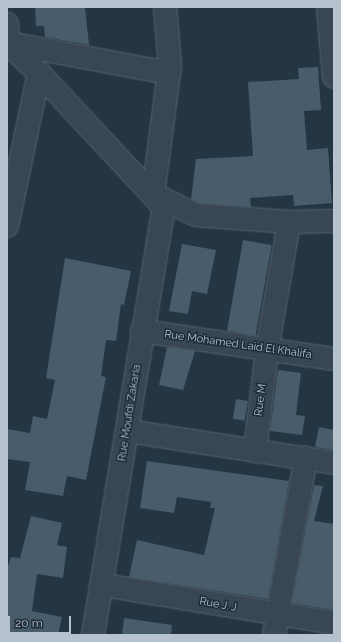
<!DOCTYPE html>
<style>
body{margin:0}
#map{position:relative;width:341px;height:642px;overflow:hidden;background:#243644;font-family:Raleway,sans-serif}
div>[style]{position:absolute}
.building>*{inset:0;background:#485c6b;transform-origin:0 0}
.roads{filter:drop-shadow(0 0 1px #576571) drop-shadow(0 0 1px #576571)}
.minor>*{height:22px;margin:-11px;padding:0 11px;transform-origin:11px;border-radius:11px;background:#394754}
span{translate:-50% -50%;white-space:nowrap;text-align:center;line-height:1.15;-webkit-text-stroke:3px #1d2c39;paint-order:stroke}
.street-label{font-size:11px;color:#b6c2cd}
.frame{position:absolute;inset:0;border:8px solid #b6c2cd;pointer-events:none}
.scale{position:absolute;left:8px;top:616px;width:63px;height:18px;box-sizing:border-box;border:2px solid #b6c2cd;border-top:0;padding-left:5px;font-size:12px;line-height:14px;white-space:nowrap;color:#b6c2cd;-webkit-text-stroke:3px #1d2c39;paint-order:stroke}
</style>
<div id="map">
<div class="building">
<i style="clip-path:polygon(35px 7px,85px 7px,89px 45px,45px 37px,44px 26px,36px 26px)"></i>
<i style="clip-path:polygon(318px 67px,321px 110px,304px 111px,307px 150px,328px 148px,332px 203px,294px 206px,293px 195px,250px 198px,251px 207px,199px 203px,191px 199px,196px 159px,253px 156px,248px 82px,299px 79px,298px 68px)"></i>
<i style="left:243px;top:240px;width:29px;height:92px;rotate:10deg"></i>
<i style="clip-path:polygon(182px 244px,216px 250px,207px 294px,192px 291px,188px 314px,169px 311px)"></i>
<i style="clip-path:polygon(65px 258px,131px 271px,124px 305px,121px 304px,116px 341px,106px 340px,101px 376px,106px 377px,86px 480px,67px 476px,63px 496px,25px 490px,30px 462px,7px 459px,7px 429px,30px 433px,33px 416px,47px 419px,55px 380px,46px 378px)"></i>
<i style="clip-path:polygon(167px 347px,195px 351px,183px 390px,159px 385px)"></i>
<i style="clip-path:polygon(278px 370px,301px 373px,296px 415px,305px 416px,302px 435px,270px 431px)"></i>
<i style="left:236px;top:399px;width:12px;height:20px;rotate:9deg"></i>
<i style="clip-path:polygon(319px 427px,334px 430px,334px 450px,315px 447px)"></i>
<i style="clip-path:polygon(147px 461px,289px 481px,268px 599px,129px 577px,137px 540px,204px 555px,215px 508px,210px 508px,211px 502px,177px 497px,174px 513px,140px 508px)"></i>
<i style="clip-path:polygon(314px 485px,323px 486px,314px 521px,334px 524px,334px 610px,292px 603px)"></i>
<i style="clip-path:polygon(31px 516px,62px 523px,57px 545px,67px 547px,63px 578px,37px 574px,32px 611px,62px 617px,58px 635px,7px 635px,7px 569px,11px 557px,20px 558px)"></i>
<i style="clip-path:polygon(124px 618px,172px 625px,171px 635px,122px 635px)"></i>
</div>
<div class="roads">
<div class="minor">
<i style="left:328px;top:7px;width:70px;rotate:85.1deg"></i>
<i style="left:7px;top:24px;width:19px;rotate:87deg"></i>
<i style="left:8px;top:43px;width:164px;rotate:10.6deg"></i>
<i style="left:7px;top:43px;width:44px;rotate:43.2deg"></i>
<i style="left:39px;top:73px;width:180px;rotate:47deg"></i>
<i style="left:153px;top:194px;width:130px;rotate:-82.5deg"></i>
<i style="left:170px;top:65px;width:58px;rotate:-94.9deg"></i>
<i style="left:153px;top:194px;width:48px;rotate:26deg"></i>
<i style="left:196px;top:215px;width:93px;rotate:4.3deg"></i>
<i style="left:289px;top:222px;width:45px;rotate:-1.3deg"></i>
<i style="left:7px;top:226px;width:156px;rotate:-78.2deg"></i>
<i style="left:142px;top:331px;width:194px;rotate:8.3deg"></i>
<i style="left:128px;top:431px;width:208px;rotate:8.8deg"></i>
<i style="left:255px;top:451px;width:102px;rotate:-83.2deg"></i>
<i style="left:267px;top:350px;width:130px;rotate:-80.2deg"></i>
<i style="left:103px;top:585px;width:234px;rotate:9.3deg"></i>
<i style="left:93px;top:635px;width:433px;rotate:-80.6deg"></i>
<i style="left:164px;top:208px;width:18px;rotate:-128deg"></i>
<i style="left:274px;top:635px;width:180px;rotate:-79.8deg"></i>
</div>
</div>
<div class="street-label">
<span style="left:238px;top:345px;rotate:8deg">Rue Mohamed Laid El Khalifa</span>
<span style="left:261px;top:400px;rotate:-83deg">Rue M</span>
<span style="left:130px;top:413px;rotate:-81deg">Rue Moufdi Zakaria</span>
<span style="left:218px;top:605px;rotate:10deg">Rue J. J</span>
</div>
<div class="frame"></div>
<div class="scale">20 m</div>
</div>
